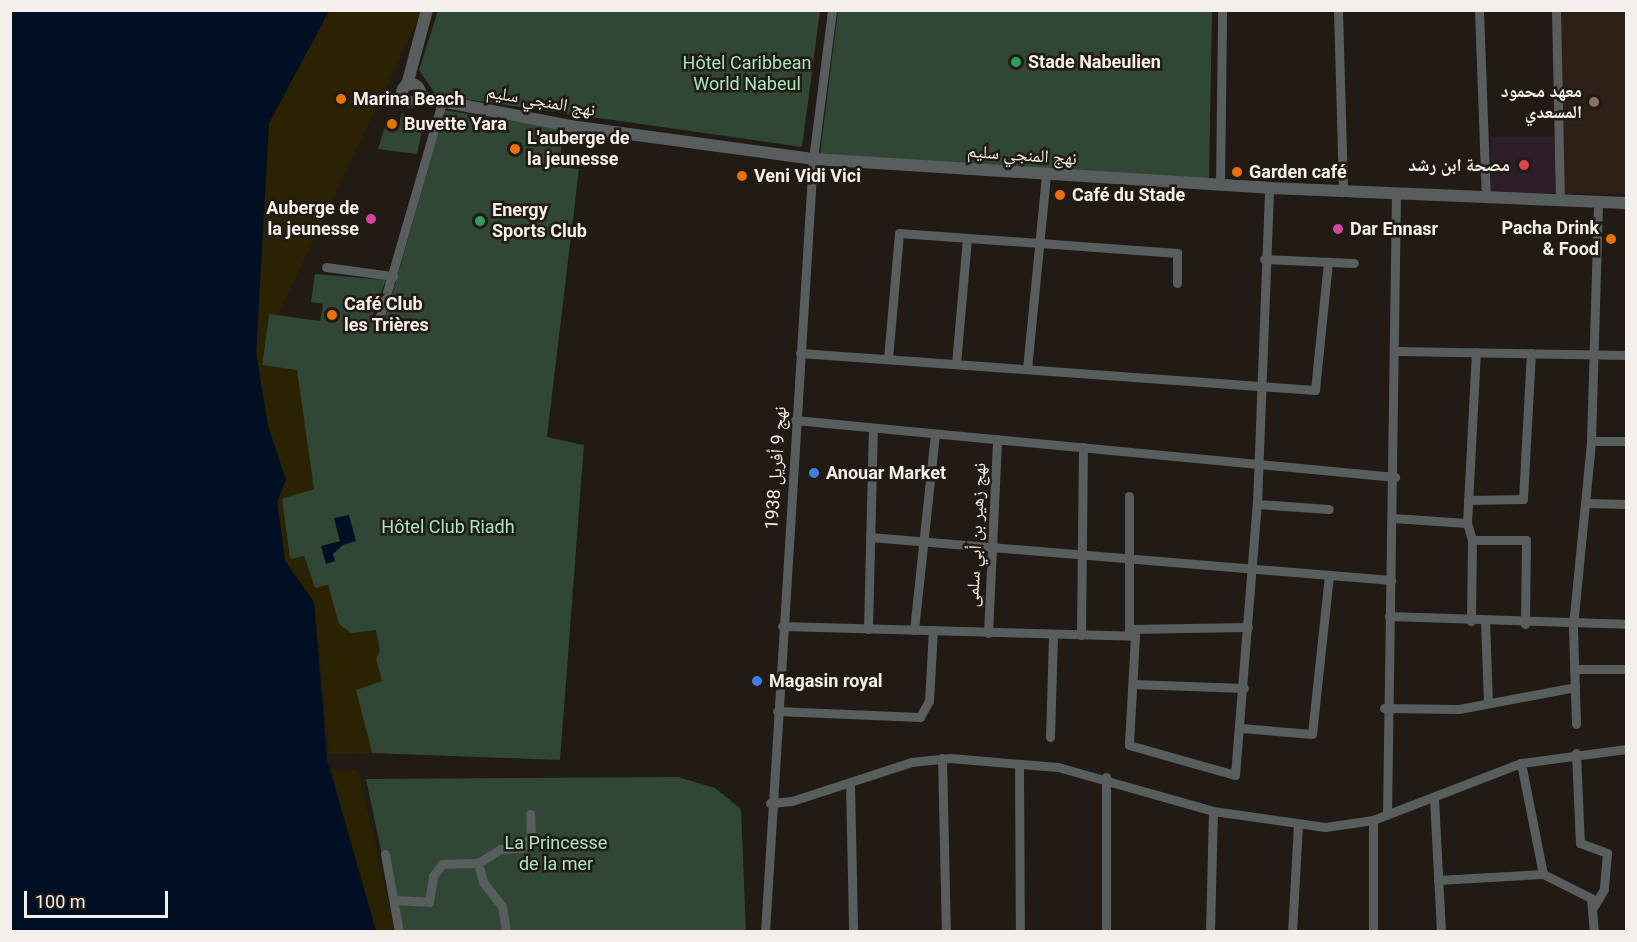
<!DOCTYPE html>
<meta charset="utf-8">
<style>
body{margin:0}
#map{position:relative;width:1637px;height:942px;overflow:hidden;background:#211a15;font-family:Roboto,"Noto Naskh Arabic",sans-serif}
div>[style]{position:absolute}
.built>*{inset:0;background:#2c2017;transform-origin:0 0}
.medical>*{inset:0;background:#2c1d29;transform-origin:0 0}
.green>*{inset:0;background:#304736}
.sand>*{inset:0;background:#2b2202}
.water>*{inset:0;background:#000f23}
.minor>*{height:9px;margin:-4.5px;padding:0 4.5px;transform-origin:4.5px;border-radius:4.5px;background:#585d5e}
.tertiary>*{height:12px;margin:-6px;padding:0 6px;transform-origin:6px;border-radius:6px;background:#585d5e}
.tertiary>.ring{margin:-6px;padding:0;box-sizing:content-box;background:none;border:12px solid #585d5e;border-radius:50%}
.dots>*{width:16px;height:16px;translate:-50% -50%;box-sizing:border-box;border:3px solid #211a15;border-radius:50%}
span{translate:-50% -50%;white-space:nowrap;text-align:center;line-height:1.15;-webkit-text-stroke:5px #211a15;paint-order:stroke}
.poi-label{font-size:18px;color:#f4efeb;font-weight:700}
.left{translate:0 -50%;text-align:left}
.right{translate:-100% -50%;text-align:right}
.park-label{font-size:18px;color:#a6e8b8}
.street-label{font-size:18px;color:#f4efeb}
.frame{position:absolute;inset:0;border:12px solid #f4efeb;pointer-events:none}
.scale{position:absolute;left:24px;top:891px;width:144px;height:27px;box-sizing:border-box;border:3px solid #f4efeb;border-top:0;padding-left:8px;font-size:18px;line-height:21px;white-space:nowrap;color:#f4efeb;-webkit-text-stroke:4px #211a15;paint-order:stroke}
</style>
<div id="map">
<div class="built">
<i style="left:1561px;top:11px;width:65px;height:183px"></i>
</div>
<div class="medical">
<i style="left:1491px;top:137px;width:67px;height:56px"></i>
</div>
<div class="green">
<i style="clip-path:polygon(438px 11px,820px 11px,802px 147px,436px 95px,419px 70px)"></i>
<i style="clip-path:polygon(838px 11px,1212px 11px,1209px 180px,820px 154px)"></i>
<i style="clip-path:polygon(445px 110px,555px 128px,562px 137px,560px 167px,579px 169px,547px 437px,584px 445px,560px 760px,372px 753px,328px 585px,315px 589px,304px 556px,290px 560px,281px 498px,314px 489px,262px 365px,269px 314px,320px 321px,323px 304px,311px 302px,315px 274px,386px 280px,372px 317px,385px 319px)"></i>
<i style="clip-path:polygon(402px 113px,423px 125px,417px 154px,378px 149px,385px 126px,397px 130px)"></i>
<i style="clip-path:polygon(678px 777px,715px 788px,741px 809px,746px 931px,398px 931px,366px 779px)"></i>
</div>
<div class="sand">
<i style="clip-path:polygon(329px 11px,422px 11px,278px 315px,269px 314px,262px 365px,297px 370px,314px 489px,282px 499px,290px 559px,304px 556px,315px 588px,328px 585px,339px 624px,351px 633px,376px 630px,380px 650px,376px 659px,382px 681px,356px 690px,372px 753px,355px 754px,329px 753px,314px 602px,285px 561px,277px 502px,286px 480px,268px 426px,256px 353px,269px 123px)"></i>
<i style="clip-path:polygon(331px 770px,358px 770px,395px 931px,376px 931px)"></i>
</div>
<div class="water">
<i style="clip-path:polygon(10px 11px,329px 11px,269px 123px,256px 353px,268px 426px,286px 480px,277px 502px,285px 561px,314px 602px,327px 760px,376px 931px,11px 931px)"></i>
<i style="clip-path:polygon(349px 515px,356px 541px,343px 545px,333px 554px,335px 561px,326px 564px,321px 546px,340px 541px,334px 518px)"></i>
</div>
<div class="minor">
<i style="left:1338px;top:10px;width:180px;rotate:88.4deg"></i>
<i style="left:1479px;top:10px;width:187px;rotate:87.9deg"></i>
<i style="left:1556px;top:10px;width:189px;rotate:88.8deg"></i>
<i style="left:1220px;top:185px;width:175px;rotate:-89.3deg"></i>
<i style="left:1264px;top:259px;width:90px;rotate:2.5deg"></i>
<i style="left:326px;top:267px;width:68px;rotate:7.7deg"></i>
<i style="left:380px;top:316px;width:223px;rotate:-73.8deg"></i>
<i style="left:1397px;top:351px;width:229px;rotate:1deg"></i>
<i style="left:800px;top:353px;width:516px;rotate:4.11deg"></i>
<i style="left:1315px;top:390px;width:129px;rotate:-84.2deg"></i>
<i style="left:888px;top:359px;width:126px;rotate:-85deg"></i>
<i style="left:899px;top:233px;width:279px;rotate:4.1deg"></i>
<i style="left:1177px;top:253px;width:30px;rotate:90deg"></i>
<i style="left:956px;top:364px;width:125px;rotate:-85deg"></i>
<i style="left:1027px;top:369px;width:196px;rotate:-84.4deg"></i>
<i style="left:795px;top:420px;width:603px;rotate:5.43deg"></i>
<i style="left:1591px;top:441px;width:35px"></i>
<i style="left:1129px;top:496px;width:133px;rotate:90deg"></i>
<i style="left:1129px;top:629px;width:9px;rotate:49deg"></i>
<i style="left:1135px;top:636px;width:109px;rotate:93.2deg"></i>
<i style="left:1129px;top:745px;width:110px;rotate:15.8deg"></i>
<i style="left:1235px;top:775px;width:272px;rotate:-85.4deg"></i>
<i style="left:1257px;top:504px;width:316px;rotate:-87.8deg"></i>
<i style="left:1468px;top:500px;width:55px;rotate:-1deg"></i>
<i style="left:1523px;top:499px;width:146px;rotate:-86.9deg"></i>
<i style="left:1586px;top:503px;width:40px;rotate:1.4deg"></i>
<i style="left:1257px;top:504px;width:72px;rotate:4deg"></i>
<i style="left:1393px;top:518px;width:74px;rotate:3.9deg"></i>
<i style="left:870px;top:537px;width:523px;rotate:4.72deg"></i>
<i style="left:1472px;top:540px;width:54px"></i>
<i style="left:1526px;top:540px;width:84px;rotate:90.7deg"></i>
<i style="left:1389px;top:616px;width:237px;rotate:1.9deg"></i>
<i style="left:1471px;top:621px;width:81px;rotate:-89.3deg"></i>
<i style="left:1472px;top:540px;width:18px;rotate:-106deg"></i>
<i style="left:1467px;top:523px;width:171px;rotate:-87deg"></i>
<i style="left:1485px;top:621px;width:82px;rotate:87.9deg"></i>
<i style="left:782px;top:626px;width:353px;rotate:1.6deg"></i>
<i style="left:868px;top:629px;width:201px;rotate:-88.6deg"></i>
<i style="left:1129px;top:629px;width:119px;rotate:-1deg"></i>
<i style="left:914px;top:630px;width:197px;rotate:-83.9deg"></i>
<i style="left:988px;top:633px;width:194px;rotate:-87.3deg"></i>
<i style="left:1081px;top:635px;width:188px;rotate:-89.4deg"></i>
<i style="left:1574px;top:669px;width:52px"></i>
<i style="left:1133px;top:684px;width:111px;rotate:2.1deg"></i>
<i style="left:1384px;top:708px;width:75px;rotate:0.8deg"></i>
<i style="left:1459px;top:709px;width:118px;rotate:-10.7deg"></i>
<i style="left:777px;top:711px;width:143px;rotate:2.4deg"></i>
<i style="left:920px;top:717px;width:18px;rotate:-61deg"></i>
<i style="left:929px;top:701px;width:71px;rotate:-86.8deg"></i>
<i style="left:1576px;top:724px;width:98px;rotate:-91.8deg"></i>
<i style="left:1573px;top:626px;width:186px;rotate:-84.4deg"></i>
<i style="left:1591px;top:441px;width:240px;rotate:-88.3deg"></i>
<i style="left:1241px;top:728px;width:71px;rotate:4.8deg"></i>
<i style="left:1312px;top:734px;width:160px;rotate:-83.9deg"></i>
<i style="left:1050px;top:737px;width:102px;rotate:-88.3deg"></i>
<i style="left:1576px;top:753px;width:90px;rotate:87.5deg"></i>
<i style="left:1580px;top:843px;width:29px;rotate:20deg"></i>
<i style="left:1607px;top:853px;width:36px;rotate:95deg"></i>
<i style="left:1604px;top:889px;width:20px;rotate:120deg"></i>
<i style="left:942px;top:758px;width:174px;rotate:88.7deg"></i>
<i style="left:1521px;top:763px;width:113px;rotate:78.8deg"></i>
<i style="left:1543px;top:874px;width:54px;rotate:26.6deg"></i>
<i style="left:1591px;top:898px;width:34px;rotate:85deg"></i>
<i style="left:1019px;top:765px;width:167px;rotate:89.7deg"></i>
<i style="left:1106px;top:777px;width:155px;rotate:90deg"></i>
<i style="left:850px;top:783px;width:149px;rotate:88.8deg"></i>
<i style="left:1434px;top:798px;width:134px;rotate:87deg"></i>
<i style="left:770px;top:803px;width:22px;rotate:-5deg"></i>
<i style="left:792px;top:801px;width:125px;rotate:-18.1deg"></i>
<i style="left:911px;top:762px;width:39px;rotate:-6deg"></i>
<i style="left:950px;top:758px;width:108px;rotate:4.8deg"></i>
<i style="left:1058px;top:767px;width:161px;rotate:15.8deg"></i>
<i style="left:1213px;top:811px;width:113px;rotate:8.1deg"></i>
<i style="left:1325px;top:827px;width:49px;rotate:-8.3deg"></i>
<i style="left:1373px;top:820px;width:159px;rotate:-21.1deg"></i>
<i style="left:1521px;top:763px;width:106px;rotate:-7.6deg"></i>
<i style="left:1387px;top:815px;width:622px;rotate:-89.17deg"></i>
<i style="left:385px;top:854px;width:79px;rotate:79.8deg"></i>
<i style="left:478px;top:863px;width:20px;rotate:75deg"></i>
<i style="left:483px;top:882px;width:31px;rotate:52deg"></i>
<i style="left:502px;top:906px;width:26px;rotate:81deg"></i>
<i style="left:1438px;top:880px;width:105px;rotate:-3.3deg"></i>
<i style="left:394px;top:900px;width:35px;rotate:3deg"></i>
<i style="left:429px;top:902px;width:26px;rotate:-81deg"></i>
<i style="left:433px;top:876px;width:15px;rotate:-53deg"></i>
<i style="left:442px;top:864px;width:36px;rotate:-2deg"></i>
<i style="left:478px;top:863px;width:26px;rotate:-32deg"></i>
<i style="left:500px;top:849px;width:22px;rotate:-3deg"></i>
<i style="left:522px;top:848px;width:14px;rotate:-51deg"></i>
<i style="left:531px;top:837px;width:23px;rotate:-92deg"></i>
<i style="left:765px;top:932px;width:774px;rotate:-86.45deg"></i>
<i style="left:813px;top:159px;width:150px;rotate:-82.7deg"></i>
<i style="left:1210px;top:932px;width:121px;rotate:-88.6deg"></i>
<i style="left:1292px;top:932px;width:108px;rotate:-86.8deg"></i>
<i style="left:1373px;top:932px;width:112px;rotate:-90deg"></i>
</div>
<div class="tertiary">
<i class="ring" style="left:402px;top:84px;width:6px;height:6px"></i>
<i style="left:407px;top:85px;width:78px;rotate:-75.1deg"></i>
<i style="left:420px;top:97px;width:153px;rotate:10.9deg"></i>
<i style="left:570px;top:126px;width:245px;rotate:7.7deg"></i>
<i style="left:813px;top:159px;width:457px;rotate:3.6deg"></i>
<i style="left:1269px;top:188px;width:357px;rotate:2.4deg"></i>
</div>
<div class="dots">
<i style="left:1016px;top:62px;background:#2e9e5b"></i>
<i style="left:341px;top:99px;background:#e8710a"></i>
<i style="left:1594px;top:102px;background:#8d6e63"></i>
<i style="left:392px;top:124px;background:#e8710a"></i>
<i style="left:515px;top:149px;background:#e8710a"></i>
<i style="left:1524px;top:165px;background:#e0444e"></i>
<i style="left:1237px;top:172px;background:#e8710a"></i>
<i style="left:742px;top:176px;background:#e8710a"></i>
<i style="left:1060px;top:195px;background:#e8710a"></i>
<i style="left:371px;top:219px;background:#d1479c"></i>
<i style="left:480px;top:221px;background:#2e9e5b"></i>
<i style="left:1338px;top:229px;background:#d1479c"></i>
<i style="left:1611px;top:239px;background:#e8710a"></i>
<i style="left:332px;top:315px;background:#e8710a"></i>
<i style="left:814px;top:473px;background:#3f7fe0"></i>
<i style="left:757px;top:681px;background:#3f7fe0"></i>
</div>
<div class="poi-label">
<span class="left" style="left:1028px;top:62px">Stade Nabeulien</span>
<span class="right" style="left:1582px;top:102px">معهد محمود<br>المسعدي</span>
<span class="left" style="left:353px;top:99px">Marina Beach</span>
<span class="left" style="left:404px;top:124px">Buvette Yara</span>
<span class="left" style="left:527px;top:149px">L'auberge de<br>la jeunesse</span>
<span class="right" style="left:1510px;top:165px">مصحة ابن رشد</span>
<span class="left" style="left:1249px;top:172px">Garden café</span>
<span class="left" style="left:754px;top:176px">Veni Vidi Vici</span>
<span class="left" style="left:1072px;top:195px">Café du Stade</span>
<span class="right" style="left:359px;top:219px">Auberge de<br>la jeunesse</span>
<span class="left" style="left:492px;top:221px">Energy<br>Sports Club</span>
<span class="left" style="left:1350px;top:229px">Dar Ennasr</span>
<span class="right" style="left:1599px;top:239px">Pacha Drink<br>&amp; Food</span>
<span class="left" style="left:344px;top:315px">Café Club<br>les Trières</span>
<span class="left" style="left:826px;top:473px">Anouar Market</span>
<span class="left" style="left:769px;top:681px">Magasin royal</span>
</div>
<div class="park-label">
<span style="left:747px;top:74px">Hôtel Caribbean<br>World Nabeul</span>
<span style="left:448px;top:527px">Hôtel Club Riadh</span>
<span style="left:556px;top:854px">La Princesse<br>de la mer</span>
</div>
<div class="street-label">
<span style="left:541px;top:101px;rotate:10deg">نهج المنجي سليم</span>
<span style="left:1022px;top:155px;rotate:4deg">نهج المنجي سليم</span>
<span style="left:776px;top:468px;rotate:-86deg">نهج 9 أفريل 1938</span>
<span style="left:976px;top:535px;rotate:-87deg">نهج زهير بن أبي سلمى</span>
</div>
<div class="frame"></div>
<div class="scale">100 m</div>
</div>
